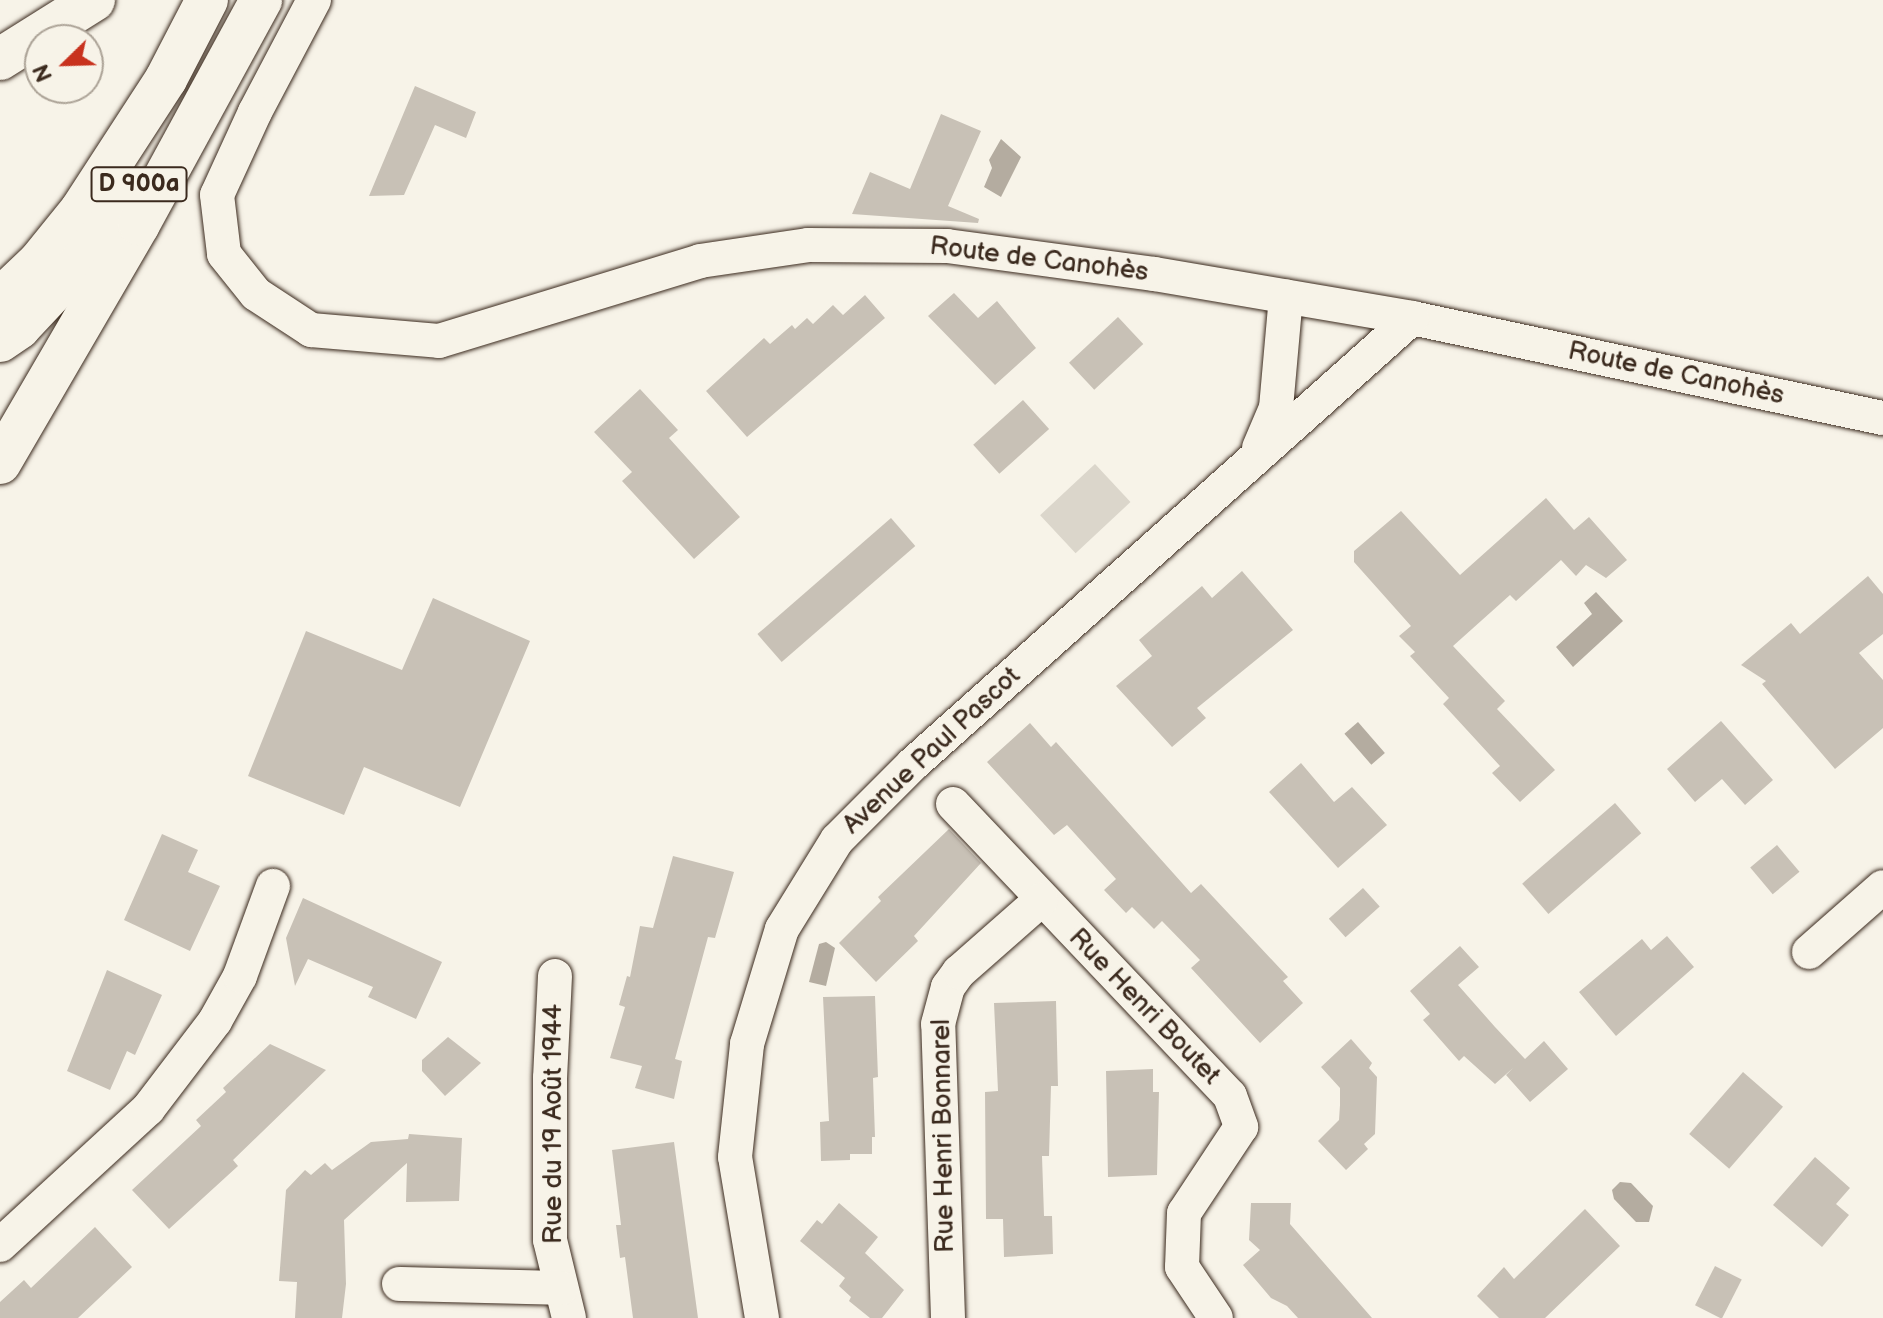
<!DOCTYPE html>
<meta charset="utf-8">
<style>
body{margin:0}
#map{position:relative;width:1883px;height:1318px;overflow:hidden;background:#f7f3e8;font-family:"Balsamiq Sans",sans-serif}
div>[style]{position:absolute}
.green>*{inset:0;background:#dbd6cb;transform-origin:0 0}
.water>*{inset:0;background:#b4aca0;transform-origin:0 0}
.building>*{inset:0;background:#c8c1b6;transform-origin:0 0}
.roads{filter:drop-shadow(0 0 2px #3b2a1e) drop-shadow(0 0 2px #3b2a1e)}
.minor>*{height:34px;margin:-17px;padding:0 17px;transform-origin:17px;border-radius:17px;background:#f7f3e8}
.major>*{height:42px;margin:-21px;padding:0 21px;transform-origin:21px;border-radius:21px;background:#f7f3e8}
span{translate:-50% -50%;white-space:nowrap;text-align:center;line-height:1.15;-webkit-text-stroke:7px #f7f3e8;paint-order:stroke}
.shield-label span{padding:2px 6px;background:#f7f3e8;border:2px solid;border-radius:6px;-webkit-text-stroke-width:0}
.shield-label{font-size:24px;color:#3b2a1e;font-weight:700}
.street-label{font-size:26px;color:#3b2a1e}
.north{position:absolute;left:24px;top:24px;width:80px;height:80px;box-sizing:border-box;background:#f7f3e8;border:2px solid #aca397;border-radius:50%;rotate:247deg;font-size:22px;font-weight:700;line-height:32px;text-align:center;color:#3b2a1e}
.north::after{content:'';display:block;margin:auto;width:28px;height:36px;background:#c8321e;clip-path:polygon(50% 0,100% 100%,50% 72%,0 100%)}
</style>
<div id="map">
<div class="green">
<i style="left:1095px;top:464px;width:52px;height:75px;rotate:47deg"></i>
</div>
<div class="water">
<i style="clip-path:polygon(1001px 139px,1021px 157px,1001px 197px,984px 187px,992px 168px,989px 160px)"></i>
<i style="clip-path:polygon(1596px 592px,1623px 621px,1573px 667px,1556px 647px,1592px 614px,1584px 603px)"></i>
<i style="left:1358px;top:722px;width:41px;height:18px;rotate:49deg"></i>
<i style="clip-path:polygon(826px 942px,835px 948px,826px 986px,809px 982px,819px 944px)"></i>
<i style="clip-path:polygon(1620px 1182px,1631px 1183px,1653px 1206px,1649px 1222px,1636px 1222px,1614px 1199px,1612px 1190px)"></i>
</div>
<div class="building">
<i style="clip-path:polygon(415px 86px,476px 112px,466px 138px,435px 125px,404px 195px,369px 196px)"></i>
<i style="clip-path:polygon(941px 114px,981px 131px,948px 206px,979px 219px,978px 223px,852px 214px,870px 172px,910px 189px)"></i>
<i style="clip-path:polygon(954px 293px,978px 318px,997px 301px,1036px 348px,995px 385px,928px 316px)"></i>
<i style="clip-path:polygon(865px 295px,885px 318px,747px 437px,706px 391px,764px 338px,770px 344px,792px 325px,795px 329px,807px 318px,813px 324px,833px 305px,843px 315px)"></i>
<i style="left:1118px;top:317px;width:37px;height:67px;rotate:47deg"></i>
<i style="clip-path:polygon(640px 389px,678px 430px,669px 438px,740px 517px,694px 559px,622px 481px,632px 472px,594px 432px)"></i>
<i style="left:1023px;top:400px;width:39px;height:67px;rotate:48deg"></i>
<i style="clip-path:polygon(1546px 498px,1574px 530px,1589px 517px,1627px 560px,1606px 578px,1586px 565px,1576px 576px,1561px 560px,1516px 601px,1510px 595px,1453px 646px,1505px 701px,1497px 709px,1555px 770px,1520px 802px,1492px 773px,1500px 766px,1443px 704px,1449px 698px,1410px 656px,1415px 652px,1399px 636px,1411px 626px,1354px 562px,1354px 551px,1401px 511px,1460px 575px)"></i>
<i style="left:891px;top:518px;width:37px;height:177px;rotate:49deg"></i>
<i style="clip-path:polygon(1242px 571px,1293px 630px,1197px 708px,1206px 718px,1172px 747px,1116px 686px,1152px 656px,1139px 640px,1202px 586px,1212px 598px)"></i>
<i style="clip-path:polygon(1868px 576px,1883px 594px,1883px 634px,1859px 653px,1883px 680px,1883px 728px,1835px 769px,1762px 684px,1766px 681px,1741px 665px,1791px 623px,1800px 634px)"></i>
<i style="clip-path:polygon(433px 598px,530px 641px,460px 807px,364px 767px,344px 815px,248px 776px,306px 631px,402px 670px)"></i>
<i style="clip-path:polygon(1721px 721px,1773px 780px,1745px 805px,1722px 779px,1695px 802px,1667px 769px)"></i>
<i style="clip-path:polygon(1030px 723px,1051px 747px,1056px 742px,1191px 893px,1201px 884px,1288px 977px,1283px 981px,1303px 1003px,1260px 1043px,1191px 968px,1200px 960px,1162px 921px,1154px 929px,1132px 907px,1126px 913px,1104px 890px,1116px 879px,1067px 825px,1054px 835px,987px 762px)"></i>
<i style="clip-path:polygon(1301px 763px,1334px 802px,1352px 787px,1387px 825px,1338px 868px,1269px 792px)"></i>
<i style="left:1615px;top:803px;width:40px;height:123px;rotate:49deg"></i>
<i style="clip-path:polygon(949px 829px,981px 863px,914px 936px,918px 941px,876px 982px,839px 943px,881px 901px,878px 897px)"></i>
<i style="clip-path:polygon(162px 834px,198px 850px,188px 872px,220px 886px,190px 951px,124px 920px)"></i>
<i style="left:1777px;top:845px;width:35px;height:35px;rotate:50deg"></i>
<i style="clip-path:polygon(673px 856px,734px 872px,715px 938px,708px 937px,675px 1059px,682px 1061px,674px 1099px,635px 1088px,642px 1066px,610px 1058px,625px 1007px,619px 1005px,627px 976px,630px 977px,640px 926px,653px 928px)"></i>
<i style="left:1363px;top:888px;width:25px;height:46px;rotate:48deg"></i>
<i style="clip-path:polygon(303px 898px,442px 962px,416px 1019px,368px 997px,373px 987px,308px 959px,295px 986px,286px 938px)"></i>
<i style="clip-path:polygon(1667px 936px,1694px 967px,1616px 1036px,1579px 992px,1642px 939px,1651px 950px)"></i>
<i style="clip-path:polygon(1460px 946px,1479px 967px,1458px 985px,1495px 1027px,1525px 1059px,1544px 1041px,1568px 1069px,1530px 1102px,1506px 1075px,1513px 1068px,1495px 1084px,1464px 1056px,1459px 1061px,1423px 1020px,1430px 1014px,1410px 991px)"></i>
<i style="clip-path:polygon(107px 970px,162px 995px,135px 1055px,127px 1051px,110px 1090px,67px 1071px)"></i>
<i style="clip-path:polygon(875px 996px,878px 1077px,873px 1078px,875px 1137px,872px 1137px,872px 1154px,850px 1154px,850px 1160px,821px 1161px,820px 1122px,829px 1121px,823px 997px)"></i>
<i style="clip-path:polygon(1056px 1001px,1058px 1086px,1051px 1086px,1049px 1156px,1042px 1156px,1044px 1216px,1052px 1216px,1053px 1254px,1004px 1257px,1003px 1219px,986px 1219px,985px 1092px,998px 1091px,994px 1003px)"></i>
<i style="clip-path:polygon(448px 1037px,481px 1063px,445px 1096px,422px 1071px,422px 1060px)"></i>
<i style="clip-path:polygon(1351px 1039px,1372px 1063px,1369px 1068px,1377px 1077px,1375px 1134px,1364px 1144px,1368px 1149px,1346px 1170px,1318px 1141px,1339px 1120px,1340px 1105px,1340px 1088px,1321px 1067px)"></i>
<i style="clip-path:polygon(270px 1044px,326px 1070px,233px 1160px,238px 1166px,169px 1229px,132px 1190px,201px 1126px,196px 1120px,226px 1092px,223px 1088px)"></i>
<i style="clip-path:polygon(1153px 1069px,1153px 1092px,1159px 1092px,1157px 1175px,1108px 1177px,1106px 1071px)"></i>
<i style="left:1743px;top:1072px;width:53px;height:82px;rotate:41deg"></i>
<i style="clip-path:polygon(409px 1134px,462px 1138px,459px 1201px,406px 1202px,407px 1163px,344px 1220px,346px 1284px,342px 1318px,295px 1318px,297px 1282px,279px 1281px,286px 1190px,305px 1170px,311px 1175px,325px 1163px,332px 1170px,371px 1142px,408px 1139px)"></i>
<i style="clip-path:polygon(674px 1142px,698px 1318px,633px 1318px,625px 1257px,620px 1258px,616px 1225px,621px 1225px,612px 1150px)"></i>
<i style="clip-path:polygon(1815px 1157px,1850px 1188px,1836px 1204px,1849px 1215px,1822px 1247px,1773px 1205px)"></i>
<i style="clip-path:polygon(839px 1203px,878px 1237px,865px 1253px,904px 1290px,882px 1318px,870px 1318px,849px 1301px,851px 1297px,839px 1286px,845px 1278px,800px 1241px,817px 1220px,822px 1224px)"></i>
<i style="clip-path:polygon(1251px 1203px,1291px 1203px,1290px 1224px,1372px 1318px,1298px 1318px,1287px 1306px,1271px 1298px,1243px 1265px,1260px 1250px,1249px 1240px)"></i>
<i style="clip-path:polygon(1585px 1209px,1620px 1246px,1545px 1318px,1499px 1318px,1477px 1296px,1504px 1267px,1514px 1279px)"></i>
<i style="clip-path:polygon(95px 1227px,132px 1267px,78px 1318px,0 1318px,0 1302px,24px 1280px,31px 1288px)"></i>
<i style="left:1715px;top:1266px;width:30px;height:44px;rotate:27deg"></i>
</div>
<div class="roads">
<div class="minor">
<i style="left:314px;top:0;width:127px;rotate:117.8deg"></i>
<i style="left:255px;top:112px;width:91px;rotate:114.6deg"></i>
<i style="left:217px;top:195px;width:59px;rotate:83.2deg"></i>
<i style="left:224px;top:254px;width:51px;rotate:51.3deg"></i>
<i style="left:256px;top:294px;width:66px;rotate:33.2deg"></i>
<i style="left:311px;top:330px;width:128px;rotate:4.9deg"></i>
<i style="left:439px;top:341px;width:273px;rotate:-17deg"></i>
<i style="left:700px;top:261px;width:109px;rotate:-8.4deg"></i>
<i style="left:808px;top:245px;width:139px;rotate:0.4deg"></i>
<i style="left:947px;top:246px;width:210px;rotate:7.7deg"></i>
<i style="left:1155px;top:274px;width:261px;rotate:9.7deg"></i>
<i style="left:1412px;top:318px;width:481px;rotate:12deg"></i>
<i style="left:1259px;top:448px;width:43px;rotate:-67deg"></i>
<i style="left:1276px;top:408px;width:112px;rotate:-84.9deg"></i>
<i style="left:953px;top:804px;width:402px;rotate:46.5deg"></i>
<i style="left:1230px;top:1096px;width:33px;rotate:70deg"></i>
<i style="left:1241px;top:1127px;width:103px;rotate:123.5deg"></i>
<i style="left:1184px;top:1213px;width:54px;rotate:92.1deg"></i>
<i style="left:1182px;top:1267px;width:61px;rotate:56.3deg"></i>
<i style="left:1809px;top:952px;width:98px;rotate:-41.3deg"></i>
<i style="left:555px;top:976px;width:102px;rotate:92.8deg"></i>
<i style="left:550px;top:1078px;width:162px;rotate:90deg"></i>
<i style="left:550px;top:1240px;width:80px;rotate:76.3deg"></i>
<i style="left:0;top:1245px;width:201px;rotate:-42.6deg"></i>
<i style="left:148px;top:1109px;width:111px;rotate:-52.7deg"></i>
<i style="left:215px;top:1021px;width:51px;rotate:-60.9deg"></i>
<i style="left:240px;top:976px;width:96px;rotate:-69.9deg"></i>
<i style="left:399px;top:1284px;width:162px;rotate:1.4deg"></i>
<i style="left:762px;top:1318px;width:163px;rotate:-99.5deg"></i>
<i style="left:735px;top:1157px;width:114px;rotate:-83.9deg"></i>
<i style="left:747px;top:1044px;width:120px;rotate:-73.1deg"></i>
<i style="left:782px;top:929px;width:105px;rotate:-58.3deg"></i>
<i style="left:837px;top:840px;width:107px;rotate:-45deg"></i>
<i style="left:913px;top:764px;width:669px;rotate:-41.79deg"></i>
<i style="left:948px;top:1318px;width:294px;rotate:-91.9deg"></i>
<i style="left:938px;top:1024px;width:38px;rotate:-75deg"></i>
<i style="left:948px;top:987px;width:19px;rotate:-54deg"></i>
<i style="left:959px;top:972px;width:109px;rotate:-41.3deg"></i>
</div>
<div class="major">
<i style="left:0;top:59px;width:111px;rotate:-32.1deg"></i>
<i style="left:0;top:299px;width:54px;rotate:-43.5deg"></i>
<i style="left:39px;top:262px;width:67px;rotate:-51.1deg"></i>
<i style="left:81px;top:210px;width:156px;rotate:-57deg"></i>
<i style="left:166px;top:79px;width:89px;rotate:-62.6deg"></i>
<i style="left:0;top:341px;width:23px;rotate:-34deg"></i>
<i style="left:19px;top:328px;width:85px;rotate:-46.9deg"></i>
<i style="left:77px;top:266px;width:79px;rotate:-52.7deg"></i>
<i style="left:0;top:463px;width:276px;rotate:-59.8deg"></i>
<i style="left:139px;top:224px;width:255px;rotate:-61.4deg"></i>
</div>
</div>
<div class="shield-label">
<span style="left:139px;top:184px">D 900a</span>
</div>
<div class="street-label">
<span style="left:1039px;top:260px;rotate:7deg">Route de Canohès</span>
<span style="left:1676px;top:374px;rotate:12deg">Route de Canohès</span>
<span style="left:932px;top:751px;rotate:-43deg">Avenue Paul Pascot</span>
<span style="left:1144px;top:1007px;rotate:46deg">Rue Henri Boutet</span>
<span style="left:554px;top:1124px;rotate:-90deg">Rue du 19 Août 1944</span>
<span style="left:944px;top:1136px;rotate:-91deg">Rue Henri Bonnarel</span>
</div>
<div class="north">N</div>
</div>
